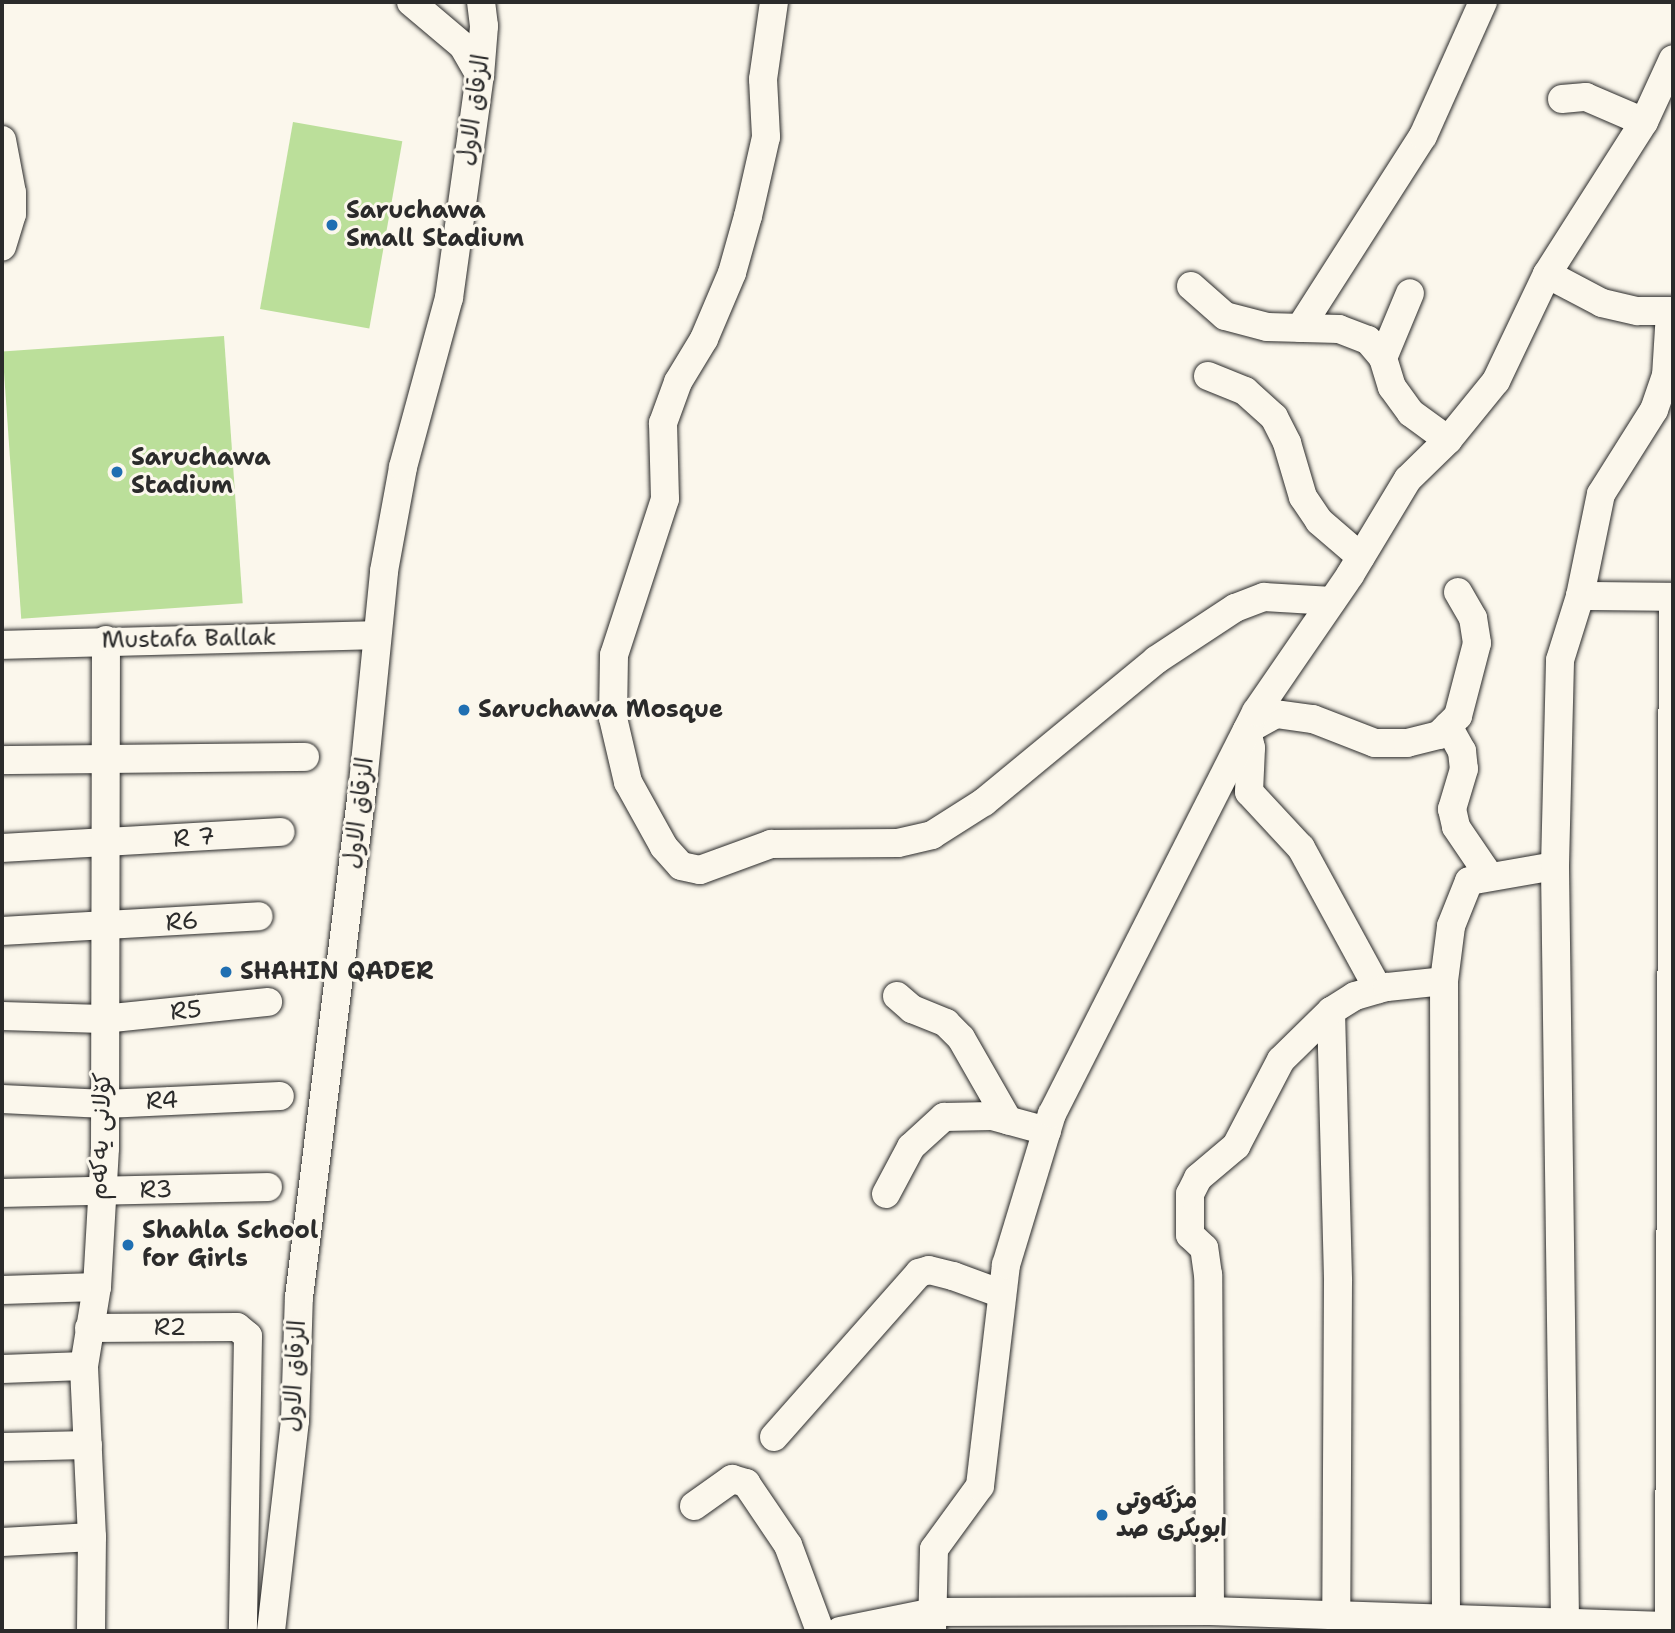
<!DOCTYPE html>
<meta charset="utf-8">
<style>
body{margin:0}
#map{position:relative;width:1675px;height:1633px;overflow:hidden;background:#fbf7ec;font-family:"Shantell Sans","Playpen Sans Arabic",sans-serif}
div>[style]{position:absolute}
.green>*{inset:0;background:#bbdf9a;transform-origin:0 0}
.roads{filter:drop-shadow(0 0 2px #2b2b2b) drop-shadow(0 0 2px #2b2b2b)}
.minor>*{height:28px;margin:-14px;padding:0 14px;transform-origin:14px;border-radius:14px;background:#fbf7ec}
.dots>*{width:19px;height:19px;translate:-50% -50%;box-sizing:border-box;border:4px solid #fbf7ec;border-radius:50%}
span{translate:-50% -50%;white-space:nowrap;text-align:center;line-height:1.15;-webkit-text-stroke:6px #fbf7ec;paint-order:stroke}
.street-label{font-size:24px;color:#2b2b2b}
.poi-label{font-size:24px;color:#2b2b2b;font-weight:700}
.left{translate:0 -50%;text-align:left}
.frame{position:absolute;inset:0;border:4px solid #2b2b2b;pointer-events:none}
</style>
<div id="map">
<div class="green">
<i style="left:293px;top:122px;width:111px;height:190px;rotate:10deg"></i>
<i style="left:224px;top:336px;width:268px;height:222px;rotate:86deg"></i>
</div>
<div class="roads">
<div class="minor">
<i style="left:411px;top:2px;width:68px;rotate:40.2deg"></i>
<i style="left:463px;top:46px;width:34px;rotate:60deg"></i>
<i style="left:774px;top:2px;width:78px;rotate:98.1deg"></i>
<i style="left:763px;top:79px;width:58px;rotate:87deg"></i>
<i style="left:766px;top:137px;width:81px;rotate:102.8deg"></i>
<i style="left:748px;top:216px;width:59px;rotate:105.7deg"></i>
<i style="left:732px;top:273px;width:72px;rotate:113deg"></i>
<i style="left:704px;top:339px;width:50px;rotate:121.2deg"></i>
<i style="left:678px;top:382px;width:44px;rotate:110.1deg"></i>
<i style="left:663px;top:423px;width:76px;rotate:88.5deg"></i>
<i style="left:665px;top:499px;width:164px;rotate:108.1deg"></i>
<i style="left:614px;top:655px;width:63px;rotate:90.9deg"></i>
<i style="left:613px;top:718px;width:66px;rotate:76.8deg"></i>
<i style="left:628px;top:782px;width:74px;rotate:61deg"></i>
<i style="left:664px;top:847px;width:25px;rotate:48deg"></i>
<i style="left:681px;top:866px;width:19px;rotate:12deg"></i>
<i style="left:700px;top:870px;width:76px;rotate:-20.1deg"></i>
<i style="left:771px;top:844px;width:127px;rotate:-0.5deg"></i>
<i style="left:898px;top:843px;width:35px;rotate:-13deg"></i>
<i style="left:932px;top:835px;width:62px;rotate:-32.4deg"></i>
<i style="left:984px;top:802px;width:223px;rotate:-39.5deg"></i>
<i style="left:1156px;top:660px;width:95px;rotate:-33.4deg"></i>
<i style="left:1235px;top:608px;width:31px;rotate:-21deg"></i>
<i style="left:1264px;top:597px;width:68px;rotate:3.4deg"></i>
<i style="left:1562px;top:99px;width:24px;rotate:-5deg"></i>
<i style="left:1586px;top:97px;width:63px;rotate:23.3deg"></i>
<i style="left:2px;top:140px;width:54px;rotate:79.3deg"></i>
<i style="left:12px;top:193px;width:21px;rotate:90deg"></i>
<i style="left:12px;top:214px;width:34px;rotate:107deg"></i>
<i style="left:1547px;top:274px;width:62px;rotate:27.8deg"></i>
<i style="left:1602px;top:303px;width:37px;rotate:13deg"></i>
<i style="left:1638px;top:311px;width:35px"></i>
<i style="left:1191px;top:286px;width:45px;rotate:41.4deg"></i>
<i style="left:1225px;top:316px;width:43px;rotate:14.7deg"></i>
<i style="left:1267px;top:327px;width:72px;rotate:1.6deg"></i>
<i style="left:1339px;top:329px;width:31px;rotate:21deg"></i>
<i style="left:1368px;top:340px;width:23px;rotate:50deg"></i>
<i style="left:1383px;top:358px;width:30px;rotate:73deg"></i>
<i style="left:1392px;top:387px;width:32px;rotate:54deg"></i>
<i style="left:1411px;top:413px;width:46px;rotate:36.1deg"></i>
<i style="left:1300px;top:328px;width:228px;rotate:-57.4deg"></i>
<i style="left:1423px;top:136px;width:147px;rotate:-65.9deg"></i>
<i style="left:1383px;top:358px;width:70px;rotate:-67.4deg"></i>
<i style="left:1208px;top:376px;width:40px;rotate:22deg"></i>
<i style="left:1245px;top:391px;width:39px;rotate:42deg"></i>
<i style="left:1274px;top:417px;width:29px;rotate:63deg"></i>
<i style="left:1287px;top:443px;width:56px;rotate:73.5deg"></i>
<i style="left:1303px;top:497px;width:29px;rotate:56deg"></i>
<i style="left:1319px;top:521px;width:55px;rotate:40.6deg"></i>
<i style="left:1580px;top:596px;width:93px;rotate:0.6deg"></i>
<i style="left:2px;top:645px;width:375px;rotate:-1.5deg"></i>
<i style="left:1448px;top:726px;width:29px;rotate:61deg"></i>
<i style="left:1462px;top:751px;width:18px;rotate:84deg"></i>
<i style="left:1464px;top:769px;width:42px;rotate:106.7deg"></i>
<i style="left:1452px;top:809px;width:18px;rotate:77deg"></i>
<i style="left:1456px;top:827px;width:57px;rotate:55.8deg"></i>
<i style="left:2px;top:760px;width:303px;rotate:-0.6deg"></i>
<i style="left:2px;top:848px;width:279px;rotate:-3.3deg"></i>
<i style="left:2px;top:931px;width:257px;rotate:-3.3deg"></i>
<i style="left:1378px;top:989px;width:161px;rotate:-118.6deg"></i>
<i style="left:1301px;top:848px;width:76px;rotate:-132.9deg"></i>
<i style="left:1249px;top:792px;width:44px;rotate:-87.4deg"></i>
<i style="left:1251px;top:748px;width:18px;rotate:-103deg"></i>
<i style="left:1247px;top:730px;width:33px;rotate:-29deg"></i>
<i style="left:1276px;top:714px;width:37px;rotate:8deg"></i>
<i style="left:1313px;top:719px;width:66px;rotate:21.2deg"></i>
<i style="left:1375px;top:743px;width:32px"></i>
<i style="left:1407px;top:743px;width:33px;rotate:-14deg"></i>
<i style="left:1439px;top:735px;width:27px;rotate:-45deg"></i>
<i style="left:1458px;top:716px;width:75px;rotate:-75.4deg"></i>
<i style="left:1477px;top:643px;width:25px;rotate:-99deg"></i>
<i style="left:1473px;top:618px;width:30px;rotate:-120deg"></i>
<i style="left:897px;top:996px;width:20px;rotate:41deg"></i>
<i style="left:912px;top:1009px;width:37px;rotate:22deg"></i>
<i style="left:946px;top:1023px;width:21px;rotate:45deg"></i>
<i style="left:961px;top:1038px;width:95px;rotate:60.2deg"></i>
<i style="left:1331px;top:1011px;width:270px;rotate:88.5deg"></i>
<i style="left:1338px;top:1281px;width:337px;rotate:90.3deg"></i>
<i style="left:2px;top:1016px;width:101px;rotate:1.7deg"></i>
<i style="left:103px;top:1019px;width:166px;rotate:-5.9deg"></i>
<i style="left:2px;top:1099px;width:103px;rotate:2.8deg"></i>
<i style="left:105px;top:1104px;width:175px;rotate:-2.6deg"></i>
<i style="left:2px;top:1193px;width:266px;rotate:-1.3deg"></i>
<i style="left:886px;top:1194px;width:53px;rotate:-62deg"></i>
<i style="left:911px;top:1147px;width:45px;rotate:-42.3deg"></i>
<i style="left:944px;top:1117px;width:48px;rotate:-1.2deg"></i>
<i style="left:992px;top:1116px;width:57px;rotate:15.3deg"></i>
<i style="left:2px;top:1290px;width:95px;rotate:-1.8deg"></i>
<i style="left:89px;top:1328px;width:148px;rotate:-0.4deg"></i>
<i style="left:237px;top:1327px;width:14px;rotate:39deg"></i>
<i style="left:248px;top:1336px;width:295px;rotate:91deg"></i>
<i style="left:2px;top:1369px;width:82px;rotate:-2.1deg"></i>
<i style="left:774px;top:1437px;width:219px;rotate:-48.5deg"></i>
<i style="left:919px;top:1273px;width:10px;rotate:-17deg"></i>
<i style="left:929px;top:1270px;width:25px;rotate:14deg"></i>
<i style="left:953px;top:1276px;width:52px;rotate:20.2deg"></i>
<i style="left:2px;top:1447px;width:86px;rotate:-1.3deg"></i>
<i style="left:694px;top:1506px;width:47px;rotate:-35.4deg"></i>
<i style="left:732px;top:1479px;width:15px;rotate:16deg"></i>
<i style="left:746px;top:1483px;width:75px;rotate:55.9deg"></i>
<i style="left:788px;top:1545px;width:92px;rotate:69.6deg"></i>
<i style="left:2px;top:1542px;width:90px;rotate:-3.2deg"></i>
<i style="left:1210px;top:1611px;width:336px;rotate:-90.3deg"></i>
<i style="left:1208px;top:1275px;width:27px;rotate:-98deg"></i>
<i style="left:1204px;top:1248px;width:19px;rotate:-137deg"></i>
<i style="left:1190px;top:1235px;width:41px;rotate:-90deg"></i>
<i style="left:1190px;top:1194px;width:18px;rotate:-63deg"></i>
<i style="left:1198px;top:1178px;width:50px;rotate:-40.1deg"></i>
<i style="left:1236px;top:1146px;width:97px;rotate:-62.4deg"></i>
<i style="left:1281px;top:1060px;width:70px;rotate:-44.4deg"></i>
<i style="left:1331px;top:1011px;width:28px;rotate:-32deg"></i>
<i style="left:1355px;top:996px;width:33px;rotate:-16deg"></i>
<i style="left:1387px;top:987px;width:57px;rotate:-6deg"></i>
<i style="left:1446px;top:1620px;width:639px;rotate:-90.18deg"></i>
<i style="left:1444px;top:981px;width:55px;rotate:-82.7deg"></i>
<i style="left:1451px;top:926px;width:48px;rotate:-68.2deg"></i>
<i style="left:1469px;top:881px;width:87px;rotate:-9.9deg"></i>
<i style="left:1565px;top:1621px;width:755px;rotate:-90.76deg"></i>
<i style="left:1555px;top:866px;width:206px;rotate:-88.6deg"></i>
<i style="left:1560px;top:660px;width:67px;rotate:-72.6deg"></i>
<i style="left:1580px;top:596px;width:104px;rotate:-78.4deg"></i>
<i style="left:1601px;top:494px;width:99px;rotate:-57.8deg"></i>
<i style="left:1654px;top:410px;width:36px;rotate:-71deg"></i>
<i style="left:1666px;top:376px;width:64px;rotate:-86.4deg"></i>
<i style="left:1669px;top:1625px;width:1028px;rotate:-89.78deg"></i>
<i style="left:91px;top:1631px;width:94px;rotate:-89.4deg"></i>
<i style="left:92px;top:1537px;width:171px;rotate:-92.7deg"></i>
<i style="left:84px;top:1366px;width:80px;rotate:-80.7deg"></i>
<i style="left:97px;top:1287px;width:139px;rotate:-86.7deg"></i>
<i style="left:105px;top:1148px;width:508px;rotate:-89.89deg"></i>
<i style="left:271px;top:1631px;width:211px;rotate:-83.5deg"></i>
<i style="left:295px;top:1421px;width:124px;rotate:-88.2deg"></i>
<i style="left:299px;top:1297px;width:518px;rotate:-82.9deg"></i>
<i style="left:363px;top:783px;width:213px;rotate:-84.3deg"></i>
<i style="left:384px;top:571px;width:106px;rotate:-79.6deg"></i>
<i style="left:403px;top:467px;width:175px;rotate:-74.8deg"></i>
<i style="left:449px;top:298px;width:224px;rotate:-82.1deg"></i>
<i style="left:480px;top:76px;width:50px;rotate:-85.4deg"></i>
<i style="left:484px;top:26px;width:24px;rotate:-97deg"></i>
<i style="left:840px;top:1631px;width:96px;rotate:-11.4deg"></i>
<i style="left:934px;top:1612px;width:276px;rotate:-0.2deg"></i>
<i style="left:1210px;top:1611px;width:463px;rotate:1.9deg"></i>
<i style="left:932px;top:1631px;width:82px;rotate:-88.6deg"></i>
<i style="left:934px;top:1549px;width:78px;rotate:-53.9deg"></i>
<i style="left:980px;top:1486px;width:223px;rotate:-83.3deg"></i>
<i style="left:1006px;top:1265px;width:158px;rotate:-73.1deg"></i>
<i style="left:1052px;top:1114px;width:451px;rotate:-63.1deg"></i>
<i style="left:1256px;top:712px;width:166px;rotate:-55.5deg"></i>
<i style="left:1350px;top:575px;width:112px;rotate:-58.9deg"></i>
<i style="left:1408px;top:479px;width:56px;rotate:-44.3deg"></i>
<i style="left:1448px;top:440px;width:76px;rotate:-50.9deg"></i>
<i style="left:1496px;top:381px;width:119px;rotate:-64.5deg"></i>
<i style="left:1547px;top:274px;width:180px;rotate:-57.5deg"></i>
<i style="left:1644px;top:122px;width:69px;rotate:-65.3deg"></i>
</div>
</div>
<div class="dots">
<i style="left:332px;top:225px;background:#1f6fb2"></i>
<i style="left:117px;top:472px;background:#1f6fb2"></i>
<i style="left:464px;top:710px;background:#1f6fb2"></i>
<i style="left:226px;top:972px;background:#1f6fb2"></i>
<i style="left:128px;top:1245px;background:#1f6fb2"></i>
<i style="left:1102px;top:1515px;background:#1f6fb2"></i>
</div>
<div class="street-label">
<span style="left:474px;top:110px;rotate:-82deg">الزقاق الاول</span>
<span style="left:189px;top:639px;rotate:-1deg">Mustafa Ballak</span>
<span style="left:359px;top:813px;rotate:-83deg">الزقاق الاول</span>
<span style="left:194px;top:838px;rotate:-4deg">R 7</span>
<span style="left:182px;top:922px;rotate:-5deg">R6</span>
<span style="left:186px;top:1011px;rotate:-6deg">R5</span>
<span style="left:162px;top:1101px;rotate:-3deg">R4</span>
<span style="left:101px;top:1136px;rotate:-88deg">کۆلانی یەکەم</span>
<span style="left:156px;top:1190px;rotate:-1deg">R3</span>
<span style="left:170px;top:1328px">R2</span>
<span style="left:295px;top:1376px;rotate:-87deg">الزقاق الاول</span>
</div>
<div class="poi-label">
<span class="left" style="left:346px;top:225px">Saruchawa<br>Small Stadium</span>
<span class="left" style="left:131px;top:472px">Saruchawa<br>Stadium</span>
<span class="left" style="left:478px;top:710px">Saruchawa Mosque</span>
<span class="left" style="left:240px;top:972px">SHAHIN QADER</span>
<span class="left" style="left:142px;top:1245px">Shahla School<br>for Girls</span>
<span class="left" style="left:1116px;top:1515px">مزگەوتی<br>ابوبکری صد</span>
</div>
<div class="frame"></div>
</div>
